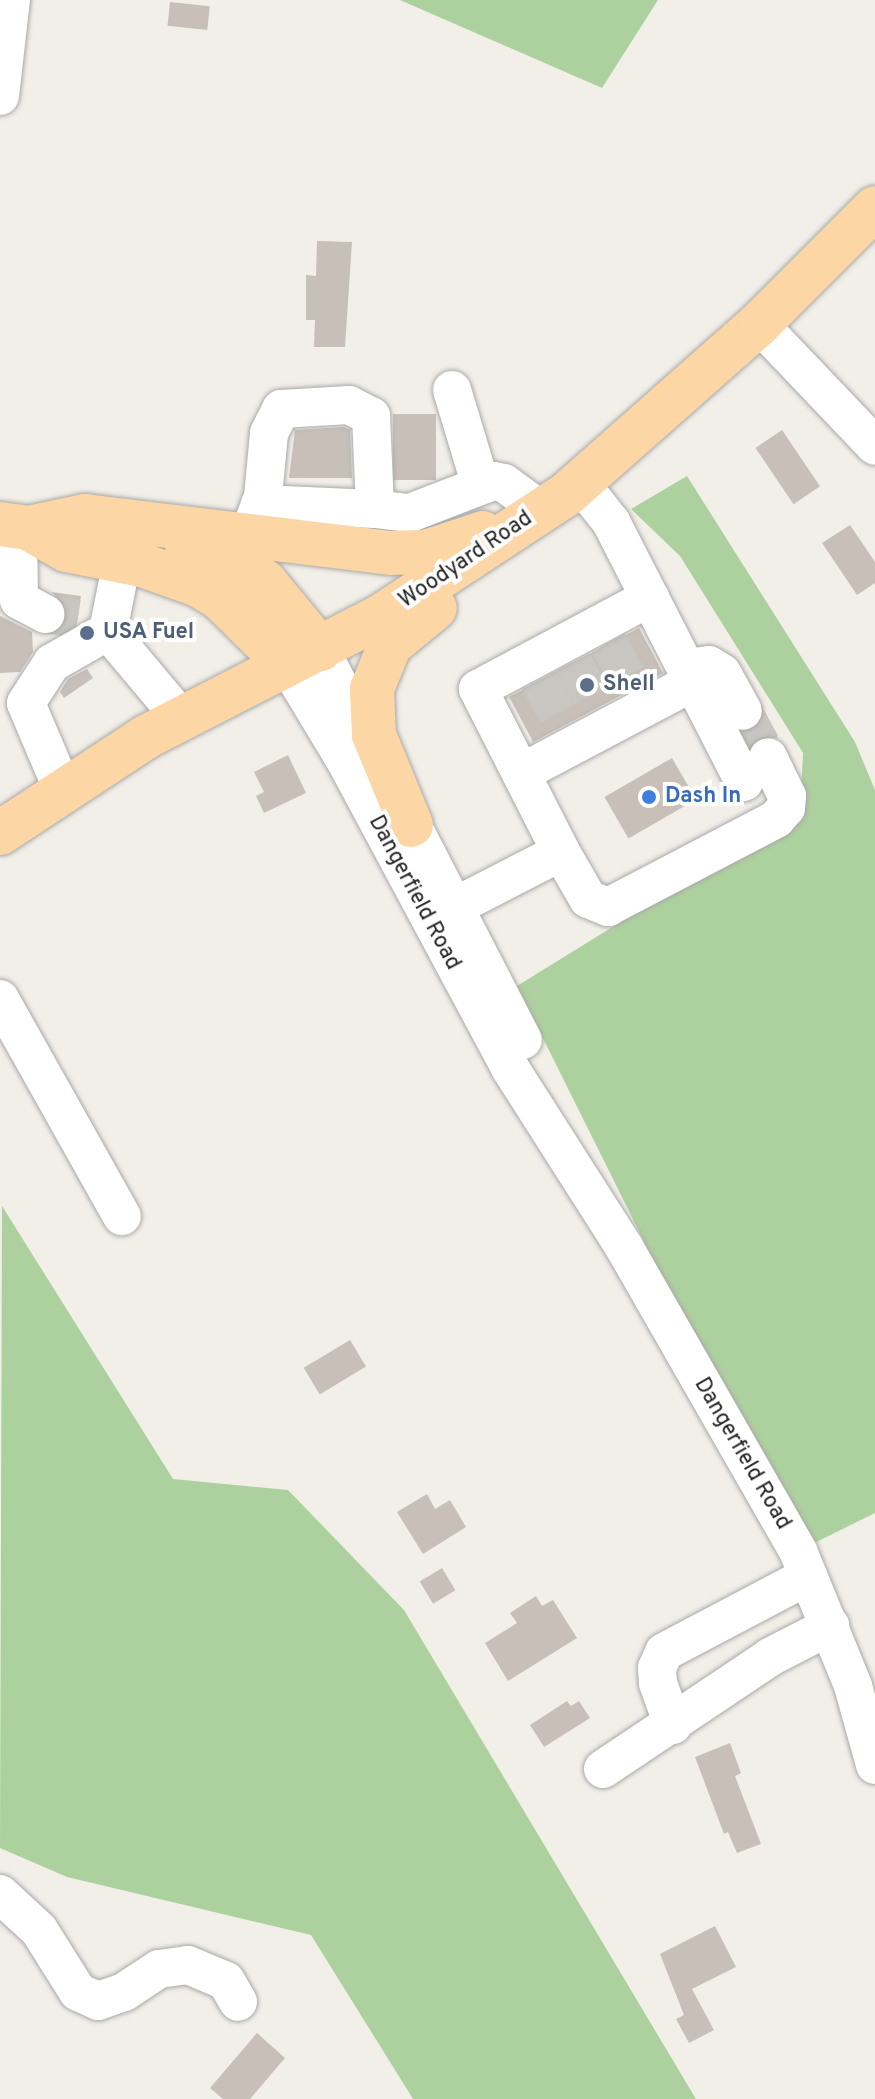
<!DOCTYPE html>
<style>
body{margin:0}
#map{position:relative;width:875px;height:2099px;overflow:hidden;background:#f2efe9;font-family:Overpass,sans-serif}
div>[style]{position:absolute}
.forest>*{inset:0;background:#add19e}
.building>*{inset:0;background:#c7bfb8;transform-origin:0 0}
.minor-tunnel>*{height:38px;margin-top:-19px;transform-origin:0;background:repeating-linear-gradient(90deg,#c8c6c1 0 38px,transparent 0 57px)}
.roads{filter:drop-shadow(0 0 2px #a9a9a9) drop-shadow(0 0 2px #a9a9a9)}
.minor>*{height:38px;margin:-19px;padding:0 19px;transform-origin:19px;border-radius:19px;background:#fff}
.major>*{height:44px;margin:-22px;padding:0 22px;transform-origin:22px;border-radius:22px;background:#fcd6a4}
.dots>*{width:22px;height:22px;translate:-50% -50%;box-sizing:border-box;border:4px solid #fff;border-radius:50%}
span{translate:-50% -50%;white-space:nowrap;text-align:center;line-height:1.15;-webkit-text-stroke:8px #fff;paint-order:stroke}
.street-label{font-size:22px;color:#222}
.service-label{font-size:22px;color:#4e5e75;font-weight:700}
.left{translate:0 -50%;text-align:left}
.shop-label{font-size:22px;color:#366cbe;font-weight:700}
</style>
<div id="map">
<div class="forest">
<i style="clip-path:polygon(400px 0,658px 0,602px 88px)"></i>
<i style="clip-path:polygon(687px 476px,855px 742px,875px 790px,875px 1513px,798px 1551px,517px 986px,800px 811px,803px 753px,680px 556px,631px 509px)"></i>
<i style="clip-path:polygon(2px 1206px,173px 1479px,288px 1490px,404px 1610px,696px 2099px,413px 2099px,311px 1935px,67px 1877px,0 1848px)"></i>
</div>
<div class="building">
<i style="left:170px;top:2px;width:40px;height:24px;rotate:6deg"></i>
<i style="clip-path:polygon(317px 241px,352px 242px,345px 347px,314px 347px,315px 320px,306px 320px,306px 275px,316px 276px)"></i>
<i style="left:393px;top:414px;width:43px;height:66px"></i>
<i style="clip-path:polygon(344px 427px,350px 430px,352px 478px,289px 478px,295px 430px)"></i>
<i style="left:782px;top:430px;width:68px;height:32px;rotate:56deg"></i>
<i style="clip-path:polygon(850px 525px,875px 562px,875px 583px,857px 595px,822px 543px)"></i>
<i style="clip-path:polygon(51px 592px,81px 596px,77px 623px,65px 622px,64px 603px)"></i>
<i style="clip-path:polygon(0 616px,32px 632px,33px 652px,20px 672px,0 673px)"></i>
<i style="left:639px;top:628px;width:51px;height:147px;rotate:62deg"></i>
<i style="clip-path:polygon(87px 669px,93px 678px,64px 698px,60px 692px,68px 679px)"></i>
<i style="clip-path:polygon(765px 712px,778px 738px,759px 737px,750px 745px,744px 733px,754px 730px)"></i>
<i style="clip-path:polygon(288px 755px,306px 793px,264px 813px,256px 796px,264px 792px,254px 772px)"></i>
<i style="left:672px;top:758px;width:48px;height:78px;rotate:60deg"></i>
<i style="left:350px;top:1340px;width:31px;height:54px;rotate:59deg"></i>
<i style="clip-path:polygon(427px 1494px,435px 1509px,450px 1500px,466px 1527px,423px 1554px,397px 1512px)"></i>
<i style="left:442px;top:1568px;width:26px;height:26px;rotate:59deg"></i>
<i style="clip-path:polygon(536px 1596px,542px 1606px,553px 1600px,577px 1638px,508px 1681px,485px 1643px,517px 1623px,510px 1613px)"></i>
<i style="clip-path:polygon(567px 1701px,571px 1706px,579px 1701px,590px 1718px,544px 1747px,530px 1725px)"></i>
<i style="clip-path:polygon(730px 1743px,741px 1773px,735px 1776px,761px 1844px,737px 1853px,728px 1832px,724px 1834px,695px 1757px)"></i>
<i style="clip-path:polygon(715px 1926px,736px 1967px,692px 1989px,714px 2030px,689px 2043px,676px 2019px,684px 2015px,660px 1954px)"></i>
<i style="clip-path:polygon(257px 2033px,285px 2058px,250px 2099px,223px 2099px,210px 2088px)"></i>
</div>
<div class="minor-tunnel">
<i style="left:45px;top:614px;width:33px;rotate:9deg"></i>
<i style="left:608px;top:643px;width:54px;rotate:60.1deg"></i>
<i style="left:573px;top:662px;width:54px;rotate:62.5deg"></i>
<i style="left:539px;top:680px;width:53px;rotate:62deg"></i>
<i style="left:743px;top:711px;width:52px;rotate:61.5deg"></i>
</div>
<div class="roads">
<div class="minor">
<i style="left:0;top:96px;width:97px;rotate:-83.5deg"></i>
<i style="left:759px;top:324px;width:168px;rotate:46.4deg"></i>
<i style="left:452px;top:390px;width:97px;rotate:73.2deg"></i>
<i style="left:580px;top:483px;width:50px;rotate:51.5deg"></i>
<i style="left:611px;top:522px;width:292px;rotate:62.9deg"></i>
<i style="left:375px;top:509px;width:35px;rotate:7deg"></i>
<i style="left:410px;top:513px;width:89px;rotate:-21.1deg"></i>
<i style="left:493px;top:481px;width:11px;rotate:10deg"></i>
<i style="left:504px;top:483px;width:46px;rotate:36.1deg"></i>
<i style="left:18px;top:527px;width:73px;rotate:89.2deg"></i>
<i style="left:19px;top:600px;width:30px;rotate:28deg"></i>
<i style="left:248px;top:536px;width:42px;rotate:-69deg"></i>
<i style="left:263px;top:497px;width:64px;rotate:-84.6deg"></i>
<i style="left:269px;top:433px;width:27px;rotate:-63deg"></i>
<i style="left:281px;top:409px;width:68px;rotate:-3.4deg"></i>
<i style="left:349px;top:405px;width:25px;rotate:27deg"></i>
<i style="left:371px;top:416px;width:93px;rotate:87.5deg"></i>
<i style="left:375px;top:509px;width:115px;rotate:-177.5deg"></i>
<i style="left:108px;top:631px;width:114px;rotate:50deg"></i>
<i style="left:320px;top:649px;width:117px;rotate:62.6deg"></i>
<i style="left:287px;top:664px;width:112px;rotate:58.9deg"></i>
<i style="left:345px;top:760px;width:349px;rotate:61.8deg"></i>
<i style="left:510px;top:1068px;width:212px;rotate:57.5deg"></i>
<i style="left:624px;top:1247px;width:350px;rotate:60.2deg"></i>
<i style="left:798px;top:1551px;width:146px;rotate:67.8deg"></i>
<i style="left:853px;top:1686px;width:82px;rotate:74.4deg"></i>
<i style="left:686px;top:668px;width:23px;rotate:-7deg"></i>
<i style="left:709px;top:665px;width:15px;rotate:32deg"></i>
<i style="left:722px;top:673px;width:43px;rotate:61.1deg"></i>
<i style="left:521px;top:773px;width:195px;rotate:-27.9deg"></i>
<i style="left:62px;top:788px;width:92px;rotate:-113deg"></i>
<i style="left:26px;top:703px;width:48px;rotate:-57deg"></i>
<i style="left:52px;top:663px;width:64px;rotate:-29.7deg"></i>
<i style="left:108px;top:631px;width:71px;rotate:-78.7deg"></i>
<i style="left:399px;top:800px;width:270px;rotate:62.7deg"></i>
<i style="left:561px;top:852px;width:54px;rotate:60.1deg"></i>
<i style="left:588px;top:899px;width:22px;rotate:22deg"></i>
<i style="left:608px;top:907px;width:190px;rotate:-27.6deg"></i>
<i style="left:776px;top:819px;width:15px;rotate:-48deg"></i>
<i style="left:786px;top:808px;width:12px;rotate:-85deg"></i>
<i style="left:787px;top:796px;width:43px;rotate:-116deg"></i>
<i style="left:454px;top:907px;width:120px;rotate:-27.2deg"></i>
<i style="left:561px;top:852px;width:183px;rotate:-117deg"></i>
<i style="left:478px;top:689px;width:195px;rotate:-28.1deg"></i>
<i style="left:0;top:999px;width:249px;rotate:60.7deg"></i>
<i style="left:673px;top:1725px;width:45px;rotate:-109.7deg"></i>
<i style="left:658px;top:1683px;width:15px;rotate:-94deg"></i>
<i style="left:657px;top:1668px;width:17px;rotate:-66deg"></i>
<i style="left:664px;top:1652px;width:163px;rotate:-27.8deg"></i>
<i style="left:603px;top:1769px;width:201px;rotate:-33.8deg"></i>
<i style="left:770px;top:1657px;width:68px;rotate:-27.3deg"></i>
<i style="left:0;top:1894px;width:53px;rotate:42.7deg"></i>
<i style="left:39px;top:1930px;width:73px;rotate:57.8deg"></i>
<i style="left:78px;top:1992px;width:22px;rotate:24deg"></i>
<i style="left:98px;top:2001px;width:28px;rotate:-19deg"></i>
<i style="left:124px;top:1992px;width:42px;rotate:-33.3deg"></i>
<i style="left:159px;top:1969px;width:29px;rotate:-8deg"></i>
<i style="left:188px;top:1965px;width:41px;rotate:22.8deg"></i>
<i style="left:226px;top:1981px;width:24px;rotate:60deg"></i>
</div>
<div class="major">
<i style="left:85px;top:516px;width:308px;rotate:6.9deg"></i>
<i style="left:391px;top:553px;width:35px;rotate:-2deg"></i>
<i style="left:426px;top:552px;width:60px;rotate:-18.4deg"></i>
<i style="left:0;top:524px;width:28px;rotate:8deg"></i>
<i style="left:28px;top:528px;width:58px;rotate:-11.9deg"></i>
<i style="left:85px;top:516px;width:29px;rotate:16deg"></i>
<i style="left:28px;top:528px;width:44px;rotate:30.1deg"></i>
<i style="left:66px;top:550px;width:77px;rotate:11.2deg"></i>
<i style="left:142px;top:565px;width:59px;rotate:19.7deg"></i>
<i style="left:198px;top:585px;width:26px;rotate:31deg"></i>
<i style="left:220px;top:598px;width:94px;rotate:44.6deg"></i>
<i style="left:187px;top:545px;width:57px;rotate:19.4deg"></i>
<i style="left:241px;top:564px;width:30px;rotate:37deg"></i>
<i style="left:265px;top:582px;width:87px;rotate:50.6deg"></i>
<i style="left:411px;top:825px;width:97px;rotate:-112.3deg"></i>
<i style="left:374px;top:735px;width:46px;rotate:-92.5deg"></i>
<i style="left:372px;top:689px;width:48px;rotate:-67.8deg"></i>
<i style="left:390px;top:645px;width:58px;rotate:-39.4deg"></i>
<i style="left:0;top:833px;width:175px;rotate:-33.3deg"></i>
<i style="left:146px;top:737px;width:261px;rotate:-27.2deg"></i>
<i style="left:378px;top:618px;width:227px;rotate:-33.3deg"></i>
<i style="left:568px;top:493px;width:255px;rotate:-41.5deg"></i>
<i style="left:759px;top:324px;width:164px;rotate:-45deg"></i>
</div>
</div>
<div class="dots">
<i style="left:87px;top:633px;background:#5c6f8a"></i>
<i style="left:587px;top:685px;background:#5c6f8a"></i>
<i style="left:649px;top:797px;background:#3f7fe0"></i>
</div>
<div class="street-label">
<span style="left:466px;top:560px;rotate:-34deg">Woodyard Road</span>
<span style="left:414px;top:893px;rotate:62deg">Dangerfield Road</span>
<span style="left:742px;top:1454px;rotate:60deg">Dangerfield Road</span>
</div>
<div class="service-label">
<span class="left" style="left:103px;top:633px">USA Fuel</span>
<span class="left" style="left:603px;top:685px">Shell</span>
</div>
<div class="shop-label">
<span class="left" style="left:665px;top:797px">Dash In</span>
</div>
</div>
